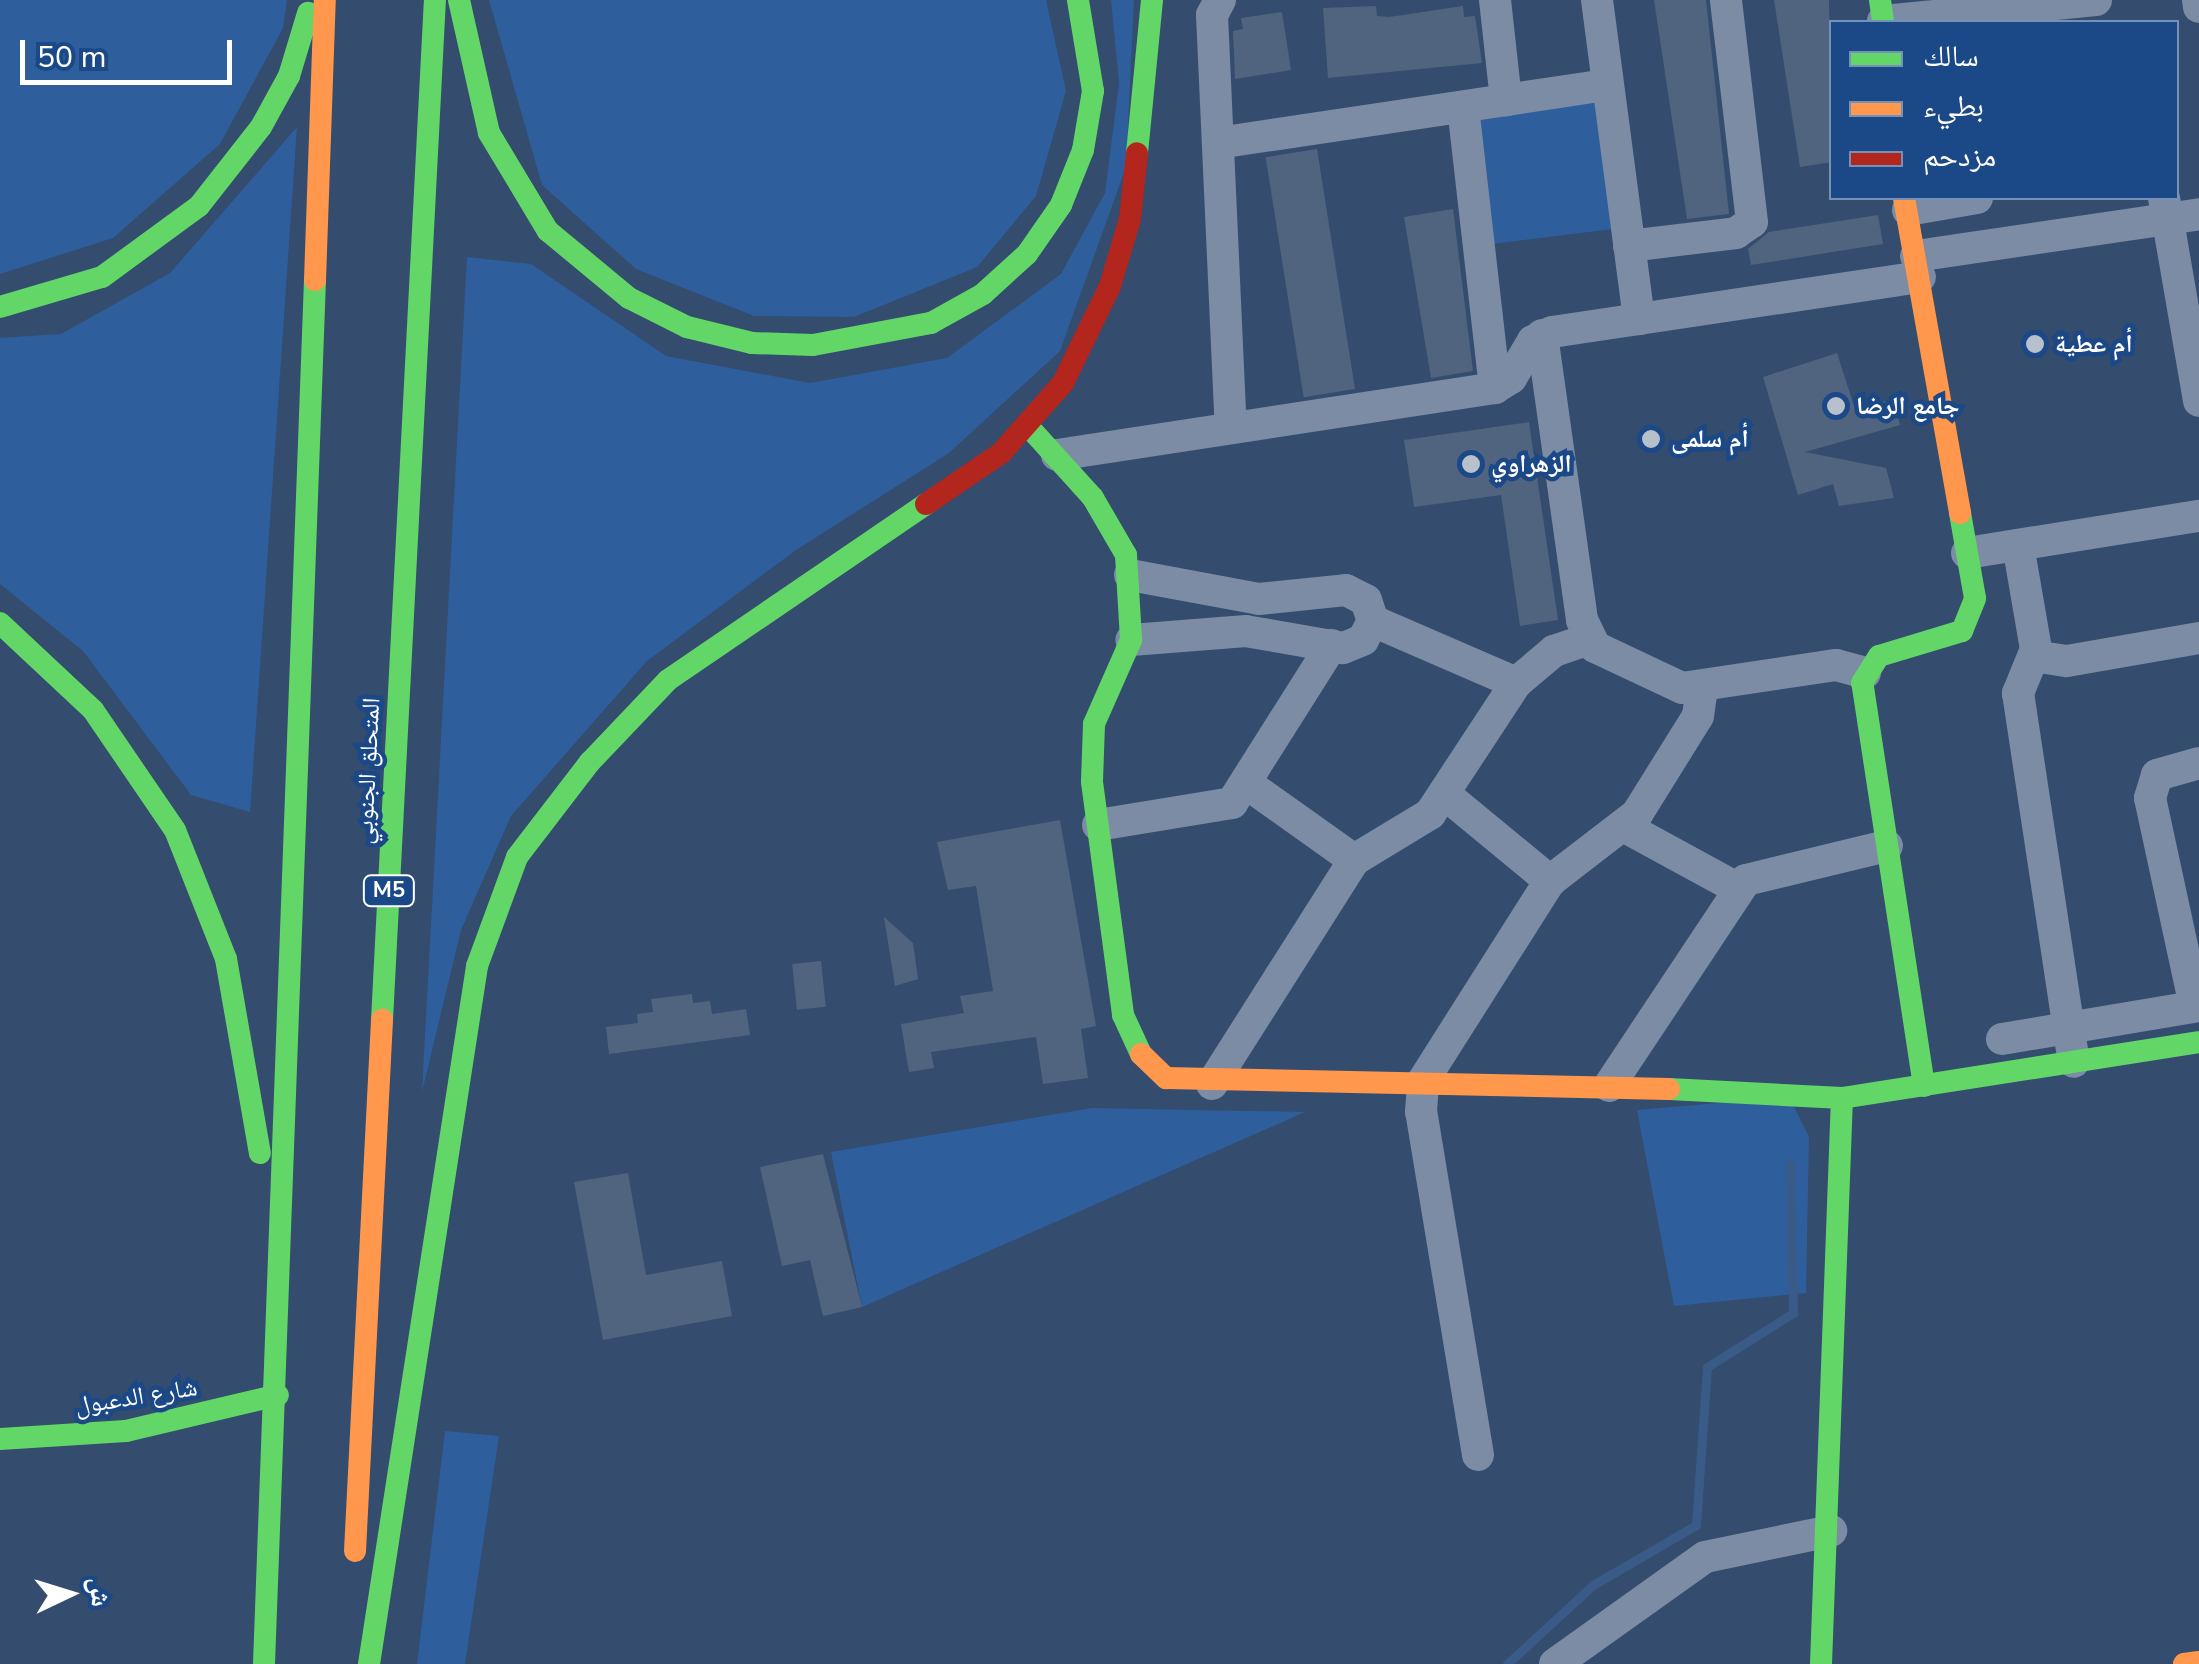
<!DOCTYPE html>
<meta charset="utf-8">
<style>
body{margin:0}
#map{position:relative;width:2199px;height:1664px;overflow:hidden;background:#344c6e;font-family:"Nunito Sans","Noto Naskh Arabic",sans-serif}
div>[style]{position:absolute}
.green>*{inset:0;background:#2f5e9d;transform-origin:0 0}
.stream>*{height:9px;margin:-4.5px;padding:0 4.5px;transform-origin:4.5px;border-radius:4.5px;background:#3a5b87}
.building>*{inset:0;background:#50647f;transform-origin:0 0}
.street>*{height:32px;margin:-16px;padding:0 16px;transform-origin:16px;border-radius:16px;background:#7b8ca4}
.fast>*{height:22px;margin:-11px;padding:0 11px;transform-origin:11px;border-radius:11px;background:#63d668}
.slow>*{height:22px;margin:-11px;padding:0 11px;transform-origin:11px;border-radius:11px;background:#ff974d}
.jam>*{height:22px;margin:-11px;padding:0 11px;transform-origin:11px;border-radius:11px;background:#b3261e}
.dots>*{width:28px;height:28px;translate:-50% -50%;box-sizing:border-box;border:5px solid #1b4887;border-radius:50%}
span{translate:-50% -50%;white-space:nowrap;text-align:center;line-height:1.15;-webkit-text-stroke:9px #1b4887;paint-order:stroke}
.shield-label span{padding:2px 8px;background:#1b4887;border:2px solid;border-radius:8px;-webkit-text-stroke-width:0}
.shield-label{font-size:22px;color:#fff;font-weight:700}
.poi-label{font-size:25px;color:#fff;font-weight:700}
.left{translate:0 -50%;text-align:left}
.street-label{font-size:25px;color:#fff}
.legend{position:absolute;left:1829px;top:20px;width:350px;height:180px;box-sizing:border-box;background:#1b4887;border:2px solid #7691b7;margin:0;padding:12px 18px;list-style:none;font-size:30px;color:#fff}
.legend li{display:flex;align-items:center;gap:20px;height:50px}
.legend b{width:50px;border:2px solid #7691b7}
.north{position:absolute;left:20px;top:1544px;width:100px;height:100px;-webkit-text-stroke:8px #1b4887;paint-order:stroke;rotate:86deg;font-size:28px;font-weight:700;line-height:40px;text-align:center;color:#fff}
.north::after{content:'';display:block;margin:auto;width:35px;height:45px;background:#fff;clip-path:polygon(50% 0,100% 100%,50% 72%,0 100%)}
.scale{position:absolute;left:20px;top:40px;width:212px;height:45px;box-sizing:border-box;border:5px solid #fff;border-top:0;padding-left:12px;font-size:30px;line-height:35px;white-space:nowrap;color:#fff;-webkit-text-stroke:8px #1b4887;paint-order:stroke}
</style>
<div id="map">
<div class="green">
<i style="clip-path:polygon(0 0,287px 0,283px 28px,220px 144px,113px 238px,0 274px)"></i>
<i style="clip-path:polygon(489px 0,1046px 0,1066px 91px,1036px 196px,977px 267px,854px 317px,754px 316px,636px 269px,542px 185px)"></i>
<i style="clip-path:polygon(1111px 0,1134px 0,1126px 167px,1060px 351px,949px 453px,796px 550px,647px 661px,511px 816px,461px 930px,422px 1092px,467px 257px,531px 264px,666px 356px,810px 383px,947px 358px,1061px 274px,1105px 193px,1119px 83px)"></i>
<i style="left:1605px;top:98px;width:131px;height:137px;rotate:83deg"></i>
<i style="clip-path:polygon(297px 127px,250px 812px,191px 795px,83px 651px,0 584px,0 338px,61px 334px,170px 273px)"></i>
<i style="clip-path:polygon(1789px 1097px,1809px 1137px,1806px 1293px,1674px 1306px,1637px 1110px)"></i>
<i style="clip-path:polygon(1092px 1108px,1305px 1112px,862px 1307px,831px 1152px)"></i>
<i style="clip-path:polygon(445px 1431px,499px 1436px,465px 1664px,417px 1664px)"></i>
</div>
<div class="stream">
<i style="left:1507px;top:1664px;width:117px;rotate:-42.6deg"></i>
<i style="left:1593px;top:1585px;width:119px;rotate:-30.2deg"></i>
<i style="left:1696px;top:1525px;width:158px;rotate:-86deg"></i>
<i style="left:1707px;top:1367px;width:102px;rotate:-32.1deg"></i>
<i style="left:1793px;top:1313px;width:148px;rotate:-91.2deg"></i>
</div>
<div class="building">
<i style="clip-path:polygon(1654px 0,1706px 0,1729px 214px,1687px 219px)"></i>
<i style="clip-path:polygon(1774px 0,1829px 0,1832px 162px,1800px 167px)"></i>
<i style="clip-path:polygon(1376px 6px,1377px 16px,1389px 17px,1463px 6px,1464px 17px,1475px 16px,1482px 63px,1328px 78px,1323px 8px)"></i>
<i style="clip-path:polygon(1282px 12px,1291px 70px,1235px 79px,1233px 31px,1243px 29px,1241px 18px)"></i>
<i style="left:1317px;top:149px;width:243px;height:52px;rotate:81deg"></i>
<i style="clip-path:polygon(1453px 209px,1473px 371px,1431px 378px,1404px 217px)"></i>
<i style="clip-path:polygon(1878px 215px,1883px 244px,1751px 265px,1748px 249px,1769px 232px)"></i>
<i style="clip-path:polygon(1837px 353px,1854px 406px,1894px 400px,1900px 425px,1805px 452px,1886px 468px,1894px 498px,1839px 506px,1833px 484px,1798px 495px,1763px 377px)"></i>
<i style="clip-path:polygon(1529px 422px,1558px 620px,1520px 626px,1501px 495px,1414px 507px,1404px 440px)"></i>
<i style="clip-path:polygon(1060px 820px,1096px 1026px,1081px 1029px,1088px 1078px,1043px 1084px,1036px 1037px,931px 1052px,934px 1068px,909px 1072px,901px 1024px,964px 1013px,960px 996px,993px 991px,976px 886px,948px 890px,937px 842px)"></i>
<i style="clip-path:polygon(884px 917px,913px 943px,918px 979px,895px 986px)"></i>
<i style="left:821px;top:961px;width:46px;height:29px;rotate:84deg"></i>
<i style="clip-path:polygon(692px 994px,693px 1003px,710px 1001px,712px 1014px,746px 1009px,750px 1035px,609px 1054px,606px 1027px,638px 1023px,637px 1014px,653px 1012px,651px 999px)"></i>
<i style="clip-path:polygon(823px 1154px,862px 1307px,823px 1316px,810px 1260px,782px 1266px,760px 1167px)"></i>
<i style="clip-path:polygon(628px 1173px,646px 1275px,722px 1261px,732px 1316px,603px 1340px,574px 1182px)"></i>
</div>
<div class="street">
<i style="left:1220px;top:0;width:17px;rotate:118deg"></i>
<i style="left:1212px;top:15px;width:413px;rotate:87.4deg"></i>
<i style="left:1495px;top:0;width:101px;rotate:83.7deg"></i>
<i style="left:1597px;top:0;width:322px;rotate:82.5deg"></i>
<i style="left:2198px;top:0;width:7px;rotate:82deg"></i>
<i style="left:1883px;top:21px;width:214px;rotate:-5.6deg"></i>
<i style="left:1463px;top:107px;width:283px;rotate:83.5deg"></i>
<i style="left:1218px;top:143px;width:394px;rotate:-8.5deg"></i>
<i style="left:2164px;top:198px;width:206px;rotate:80.2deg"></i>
<i style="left:1908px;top:210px;width:70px;rotate:-9.9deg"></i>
<i style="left:1629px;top:246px;width:108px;rotate:-6.9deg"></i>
<i style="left:1736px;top:233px;width:19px;rotate:-35deg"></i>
<i style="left:1752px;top:222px;width:224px;rotate:-96.7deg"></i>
<i style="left:1916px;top:256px;width:286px;rotate:-8.4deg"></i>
<i style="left:1542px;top:335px;width:288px;rotate:82deg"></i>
<i style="left:1582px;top:620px;width:30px;rotate:64deg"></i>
<i style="left:1595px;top:647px;width:96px;rotate:25.2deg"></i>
<i style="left:1682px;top:688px;width:156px;rotate:-8.5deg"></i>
<i style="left:1836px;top:665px;width:30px;rotate:15deg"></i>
<i style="left:1057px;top:455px;width:443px;rotate:-8.7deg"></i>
<i style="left:1495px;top:388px;width:19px;rotate:-32deg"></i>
<i style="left:1511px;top:378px;width:43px;rotate:-59.3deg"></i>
<i style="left:1533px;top:341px;width:21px;rotate:-25deg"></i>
<i style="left:1552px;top:332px;width:372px;rotate:-8.5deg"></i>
<i style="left:2018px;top:545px;width:106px;rotate:80.2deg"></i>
<i style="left:2036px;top:649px;width:48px;rotate:112.2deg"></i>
<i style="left:2018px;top:693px;width:373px;rotate:81.4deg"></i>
<i style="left:1967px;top:553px;width:235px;rotate:-9.1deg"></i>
<i style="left:1130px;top:575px;width:131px;rotate:10.5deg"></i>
<i style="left:1259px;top:599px;width:87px;rotate:-5.9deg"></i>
<i style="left:1346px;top:590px;width:22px;rotate:27deg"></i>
<i style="left:1366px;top:600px;width:22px;rotate:72deg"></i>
<i style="left:1373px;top:621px;width:21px;rotate:118deg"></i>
<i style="left:1363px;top:640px;width:22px;rotate:158deg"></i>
<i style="left:1343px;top:648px;width:98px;rotate:-170.1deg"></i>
<i style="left:1246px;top:631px;width:115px;rotate:175.5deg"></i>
<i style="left:1373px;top:621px;width:156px;rotate:23.4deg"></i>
<i style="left:2034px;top:656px;width:33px;rotate:9deg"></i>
<i style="left:2067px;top:661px;width:134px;rotate:-9.9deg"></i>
<i style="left:1250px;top:786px;width:128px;rotate:35.4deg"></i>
<i style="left:1447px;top:796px;width:134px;rotate:39.5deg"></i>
<i style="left:1098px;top:825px;width:136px;rotate:-9.3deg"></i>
<i style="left:1232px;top:803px;width:187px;rotate:-57.7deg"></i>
<i style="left:1625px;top:827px;width:128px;rotate:28.6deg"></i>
<i style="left:2195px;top:1006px;width:213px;rotate:-102.2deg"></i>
<i style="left:2150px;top:798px;width:24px;rotate:-73deg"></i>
<i style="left:2157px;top:775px;width:44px;rotate:-15.9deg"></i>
<i style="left:2002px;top:1039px;width:200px;rotate:-9.5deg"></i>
<i style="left:1212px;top:1084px;width:265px;rotate:-57.6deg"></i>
<i style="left:1354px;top:860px;width:89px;rotate:-31.2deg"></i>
<i style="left:1430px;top:814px;width:157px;rotate:-56.7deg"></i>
<i style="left:1516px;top:683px;width:50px;rotate:-40.1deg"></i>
<i style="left:1554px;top:651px;width:36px;rotate:-19deg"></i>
<i style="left:1609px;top:1086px;width:247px;rotate:-56.4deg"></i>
<i style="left:1746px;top:880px;width:145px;rotate:-13.6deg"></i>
<i style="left:1478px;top:1455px;width:348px;rotate:-99.4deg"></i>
<i style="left:1421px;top:1112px;width:31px;rotate:-86deg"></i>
<i style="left:1423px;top:1081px;width:237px;rotate:-57.6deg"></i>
<i style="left:1550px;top:881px;width:110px;rotate:-37.6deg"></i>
<i style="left:1637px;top:814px;width:115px;rotate:-58.1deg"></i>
<i style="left:1698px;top:716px;width:29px;rotate:-82deg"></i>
<i style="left:1555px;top:1664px;width:184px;rotate:-35.5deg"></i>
<i style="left:1705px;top:1557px;width:129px;rotate:-11.7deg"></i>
</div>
<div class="fast">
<i style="left:459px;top:0;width:136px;rotate:77.3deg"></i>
<i style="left:489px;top:133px;width:114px;rotate:59deg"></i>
<i style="left:548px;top:231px;width:105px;rotate:39.6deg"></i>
<i style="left:629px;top:298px;width:65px;rotate:26.6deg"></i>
<i style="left:687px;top:327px;width:67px;rotate:13.8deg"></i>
<i style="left:752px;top:343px;width:61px;rotate:1.9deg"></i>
<i style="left:813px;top:345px;width:120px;rotate:-10.6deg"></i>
<i style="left:931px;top:323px;width:60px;rotate:-29.1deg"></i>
<i style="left:983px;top:294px;width:59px;rotate:-42.3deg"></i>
<i style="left:1027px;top:254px;width:60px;rotate:-55.2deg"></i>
<i style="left:1061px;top:205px;width:59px;rotate:-68.2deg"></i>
<i style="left:1083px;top:150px;width:60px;rotate:-80.4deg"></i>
<i style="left:1093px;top:91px;width:92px;rotate:-99.4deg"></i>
<i style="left:1880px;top:0;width:22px;rotate:82deg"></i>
<i style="left:1137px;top:153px;width:154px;rotate:-84.4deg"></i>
<i style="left:0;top:307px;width:106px;rotate:-16.4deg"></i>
<i style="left:102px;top:277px;width:120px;rotate:-36.2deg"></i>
<i style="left:199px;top:206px;width:100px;rotate:-51.9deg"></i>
<i style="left:261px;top:127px;width:58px;rotate:-61.2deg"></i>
<i style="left:289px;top:76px;width:66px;rotate:-73.2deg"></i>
<i style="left:1028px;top:426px;width:97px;rotate:47.9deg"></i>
<i style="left:1093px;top:498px;width:66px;rotate:59.9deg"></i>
<i style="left:1126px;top:555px;width:85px;rotate:86.6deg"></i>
<i style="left:1131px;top:640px;width:92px;rotate:113.8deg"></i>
<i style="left:1094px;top:724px;width:58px;rotate:92deg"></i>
<i style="left:1092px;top:782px;width:235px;rotate:82.4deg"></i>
<i style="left:1123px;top:1015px;width:43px;rotate:65.2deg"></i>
<i style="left:0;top:623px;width:127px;rotate:43.1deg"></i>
<i style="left:93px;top:710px;width:145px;rotate:55.7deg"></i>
<i style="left:175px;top:830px;width:139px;rotate:68.4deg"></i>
<i style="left:226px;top:959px;width:197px;rotate:80.1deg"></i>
<i style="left:382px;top:1020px;width:1021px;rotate:-87.03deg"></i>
<i style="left:1924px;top:1086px;width:408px;rotate:-98.7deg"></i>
<i style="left:1862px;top:683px;width:32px;rotate:-58deg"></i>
<i style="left:1879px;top:656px;width:87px;rotate:-16.8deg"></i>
<i style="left:1962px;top:631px;width:35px;rotate:-68deg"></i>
<i style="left:1975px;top:598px;width:86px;rotate:-100deg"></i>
<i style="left:1669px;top:1089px;width:173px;rotate:3deg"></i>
<i style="left:1842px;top:1098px;width:361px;rotate:-8.9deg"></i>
<i style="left:0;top:1439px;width:126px;rotate:-3.6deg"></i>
<i style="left:126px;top:1431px;width:156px;rotate:-13.3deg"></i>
<i style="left:264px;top:1664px;width:1385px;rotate:-87.89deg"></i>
<i style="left:369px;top:1664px;width:706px;rotate:-81.2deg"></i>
<i style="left:477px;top:966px;width:116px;rotate:-69.8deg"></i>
<i style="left:517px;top:857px;width:120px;rotate:-52.5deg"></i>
<i style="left:590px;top:762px;width:113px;rotate:-46.4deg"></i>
<i style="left:668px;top:680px;width:312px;rotate:-34.3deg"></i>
<i style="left:1821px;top:1664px;width:566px;rotate:-87.88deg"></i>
</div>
<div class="slow">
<i style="left:1904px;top:198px;width:320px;rotate:79.9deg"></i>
<i style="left:315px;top:280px;width:280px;rotate:-88deg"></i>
<i style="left:1141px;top:1054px;width:35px;rotate:44deg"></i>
<i style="left:1166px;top:1078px;width:503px;rotate:1.25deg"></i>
<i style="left:355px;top:1551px;width:532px;rotate:-87.09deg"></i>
<i style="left:2184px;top:1664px;width:15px;rotate:-8deg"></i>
</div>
<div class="jam">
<i style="left:926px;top:504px;width:91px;rotate:-34.2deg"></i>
<i style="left:1001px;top:453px;width:94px;rotate:-48.5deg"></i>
<i style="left:1063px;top:383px;width:108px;rotate:-64.1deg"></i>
<i style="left:1110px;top:286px;width:70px;rotate:-73.4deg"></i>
<i style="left:1130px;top:219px;width:66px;rotate:-83.9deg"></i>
</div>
<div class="dots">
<i style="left:2035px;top:344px;background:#b8c0cc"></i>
<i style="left:1836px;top:406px;background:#b8c0cc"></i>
<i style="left:1651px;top:439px;background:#b8c0cc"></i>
<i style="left:1471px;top:464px;background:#b8c0cc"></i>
</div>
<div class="shield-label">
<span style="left:389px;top:891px">M5</span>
</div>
<div class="poi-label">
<span class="left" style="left:2055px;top:344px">أم عطية</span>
<span class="left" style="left:1856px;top:406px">جامع الرضا</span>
<span class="left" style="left:1671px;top:439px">أم سلمى</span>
<span class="left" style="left:1491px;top:464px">الزهراوي</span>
</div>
<div class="street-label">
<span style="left:368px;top:771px;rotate:-87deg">المتحلق الجنوبي</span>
<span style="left:136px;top:1397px;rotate:-9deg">شارع الدعبول</span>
</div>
<ul class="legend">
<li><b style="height:12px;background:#63d668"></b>سالك</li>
<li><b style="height:12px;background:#ff974d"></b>بطيء</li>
<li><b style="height:12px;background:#b3261e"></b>مزدحم</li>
</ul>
<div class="north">ش</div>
<div class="scale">50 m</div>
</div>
